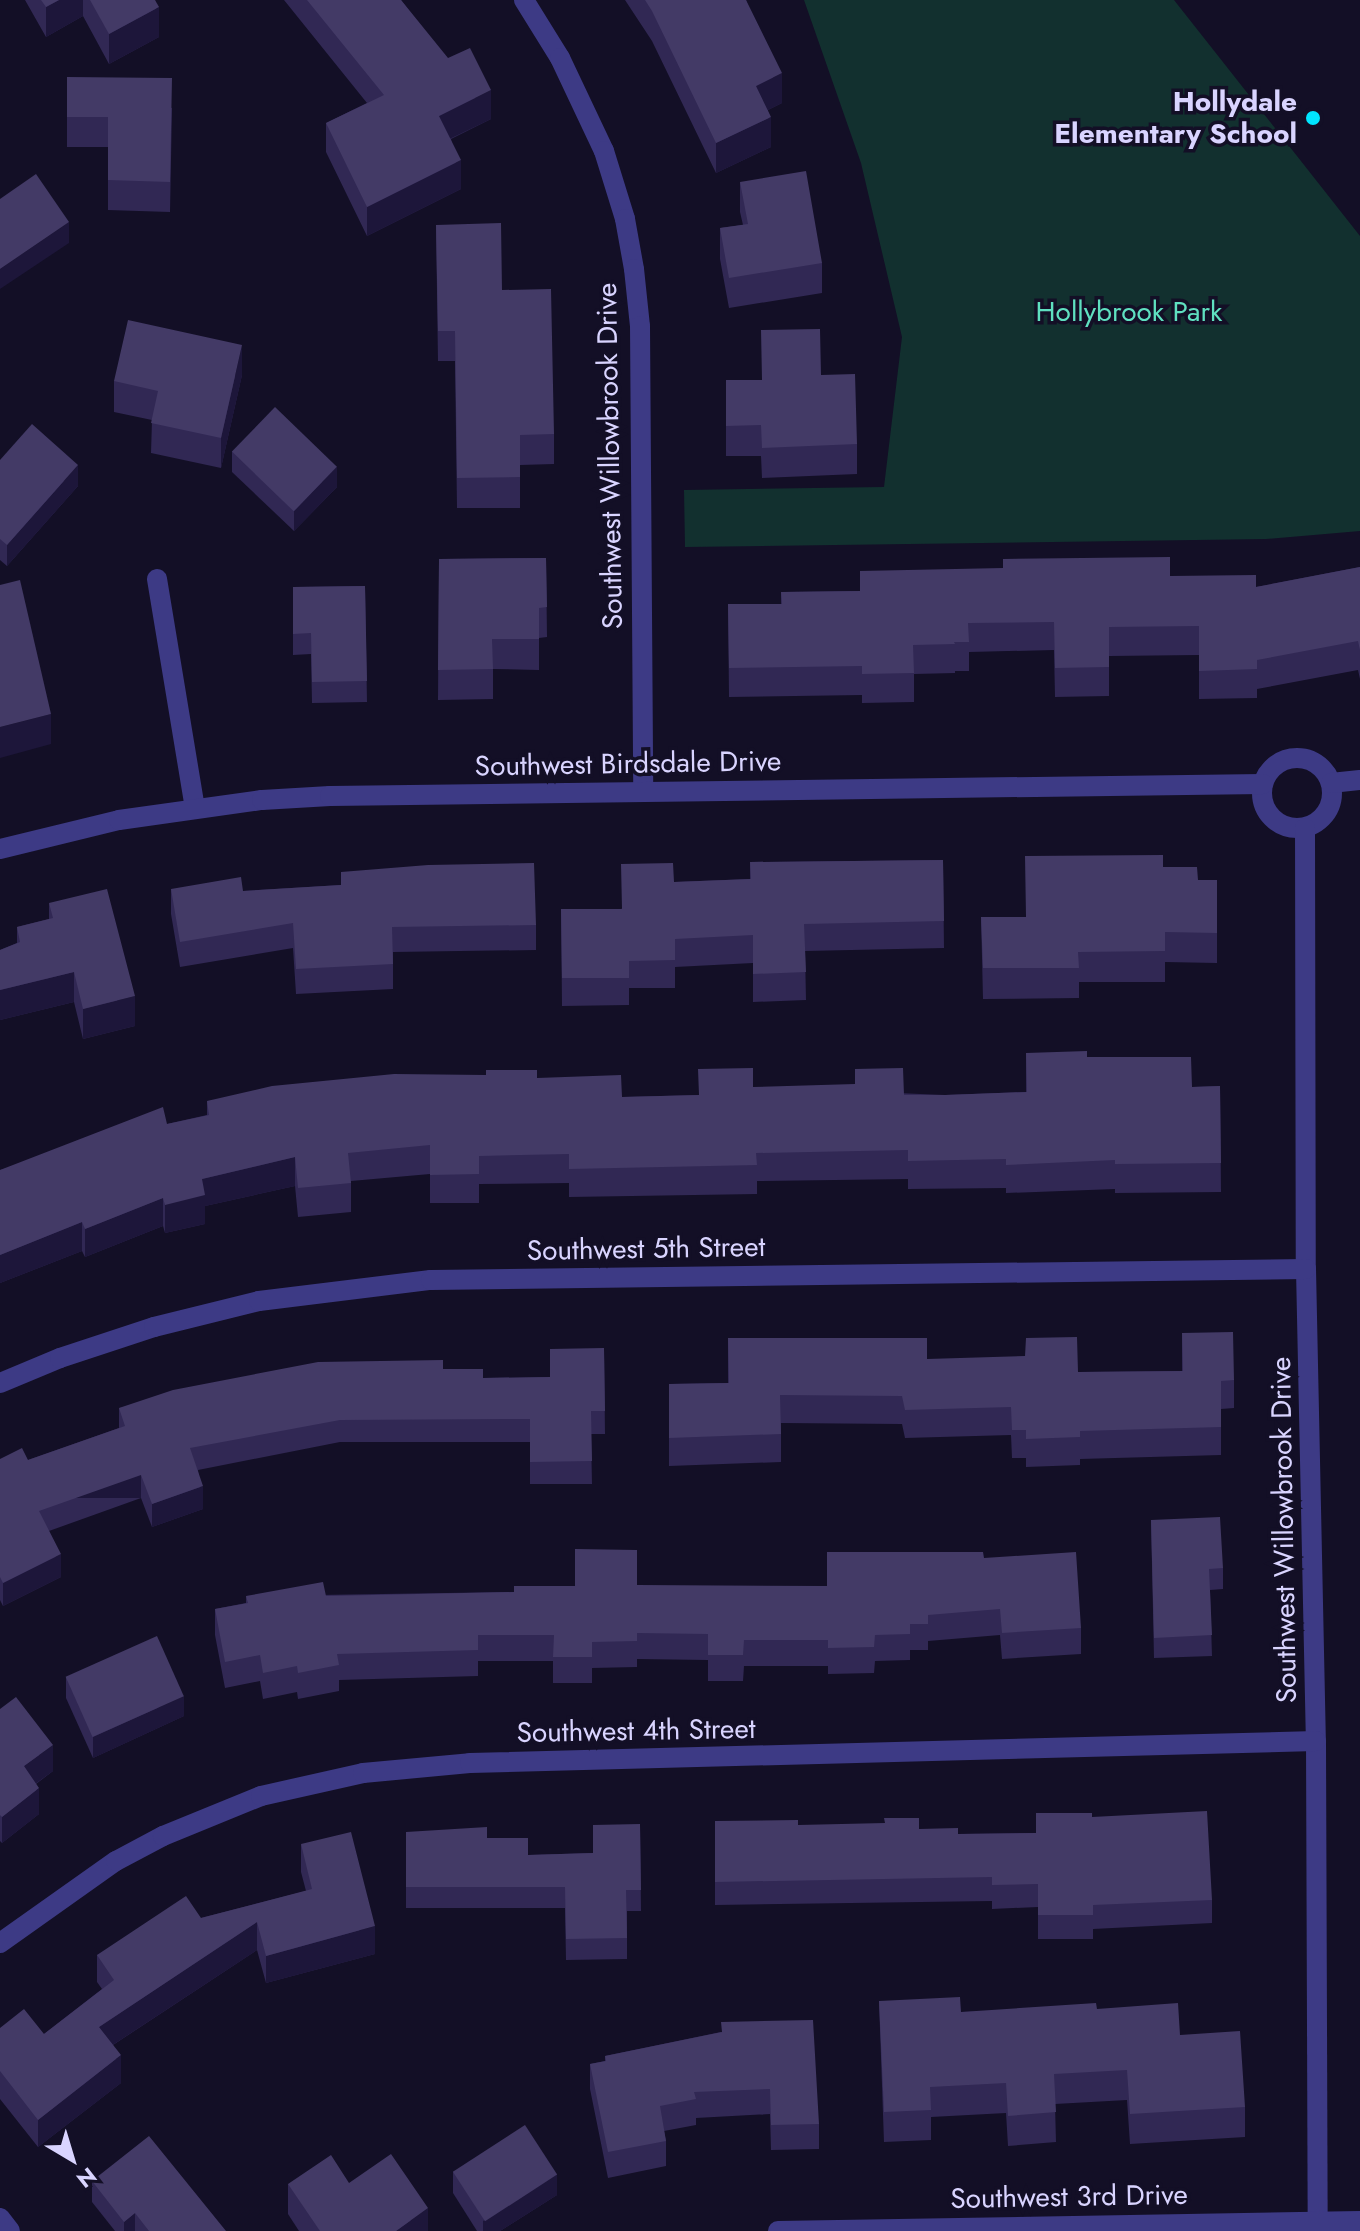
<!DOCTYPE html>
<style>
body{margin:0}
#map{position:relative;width:1360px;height:2231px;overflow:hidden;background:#130f26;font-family:Jost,sans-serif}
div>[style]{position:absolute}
.green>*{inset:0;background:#12302f}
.minor>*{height:20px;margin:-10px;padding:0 10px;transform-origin:10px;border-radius:10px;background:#3d3a85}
.minor>.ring{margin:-10px;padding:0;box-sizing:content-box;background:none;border:20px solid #3d3a85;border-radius:50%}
.wall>*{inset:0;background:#312854}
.shaded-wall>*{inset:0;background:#1d163a;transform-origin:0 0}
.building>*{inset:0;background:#433a66;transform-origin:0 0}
.dots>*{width:22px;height:22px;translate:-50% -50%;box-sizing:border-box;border:4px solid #130f26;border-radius:50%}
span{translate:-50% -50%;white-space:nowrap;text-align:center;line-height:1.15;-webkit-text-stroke:7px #130f26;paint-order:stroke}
.poi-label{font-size:28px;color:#d9d4ff;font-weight:700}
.right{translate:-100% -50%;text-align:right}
.park-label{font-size:28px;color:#5fe0c0}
.street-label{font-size:28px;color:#d9d4ff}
.north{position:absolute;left:32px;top:2119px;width:80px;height:80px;-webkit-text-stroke:6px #130f26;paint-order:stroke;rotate:142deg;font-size:22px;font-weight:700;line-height:32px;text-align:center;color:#d9d4ff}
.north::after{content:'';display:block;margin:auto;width:28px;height:36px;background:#d9d4ff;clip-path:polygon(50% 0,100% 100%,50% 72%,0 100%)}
</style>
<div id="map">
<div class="green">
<i style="clip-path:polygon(804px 0,1174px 0,1360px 236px,1360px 531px,1266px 539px,685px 547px,684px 490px,884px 487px,902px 337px,861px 163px)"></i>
</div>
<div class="minor">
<i style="left:524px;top:0;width:68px;rotate:58.2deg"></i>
<i style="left:560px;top:58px;width:103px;rotate:64.7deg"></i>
<i style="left:604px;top:151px;width:71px;rotate:72.8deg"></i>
<i style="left:625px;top:219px;width:51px;rotate:79.8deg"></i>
<i style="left:634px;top:269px;width:57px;rotate:84deg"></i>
<i style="left:640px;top:326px;width:466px;rotate:89.6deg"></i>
<i style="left:157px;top:579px;width:232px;rotate:80.6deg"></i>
<i class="ring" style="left:1262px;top:758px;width:50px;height:50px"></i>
<i style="left:1331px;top:783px;width:29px;rotate:-6deg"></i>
<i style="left:1305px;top:828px;width:441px;rotate:89.9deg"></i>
<i style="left:1306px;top:1269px;width:472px;rotate:88.8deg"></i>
<i style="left:1316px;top:1741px;width:490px;rotate:89.8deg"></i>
<i style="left:0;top:849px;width:122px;rotate:-13.7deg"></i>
<i style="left:119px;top:820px;width:144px;rotate:-8deg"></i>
<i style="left:262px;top:800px;width:68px;rotate:-3.4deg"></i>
<i style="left:330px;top:796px;width:933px;rotate:-0.74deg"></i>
<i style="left:0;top:1383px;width:65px;rotate:-22.6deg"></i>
<i style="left:60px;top:1358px;width:99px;rotate:-18.3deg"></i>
<i style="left:154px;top:1327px;width:108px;rotate:-13.9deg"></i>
<i style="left:259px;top:1301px;width:173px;rotate:-7deg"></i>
<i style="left:431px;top:1280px;width:875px;rotate:-0.72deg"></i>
<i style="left:0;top:1943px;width:142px;rotate:-35.3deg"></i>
<i style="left:116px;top:1861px;width:53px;rotate:-28deg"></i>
<i style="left:163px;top:1836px;width:106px;rotate:-22.2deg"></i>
<i style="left:261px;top:1796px;width:105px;rotate:-12.7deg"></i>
<i style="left:363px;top:1773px;width:107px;rotate:-5.3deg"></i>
<i style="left:470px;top:1763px;width:846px;rotate:-1.49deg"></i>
<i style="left:0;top:2218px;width:16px;rotate:52deg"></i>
<i style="left:778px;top:2231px;width:582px;rotate:-0.98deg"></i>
</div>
<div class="wall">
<i style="clip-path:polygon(25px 0,155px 0,159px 37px,109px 64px,83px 16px,46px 37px)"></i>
<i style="clip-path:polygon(284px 0,401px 0,491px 119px,451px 139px,461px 189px,367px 236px,326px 152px,326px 123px,367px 103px)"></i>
<i style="clip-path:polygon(625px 0,746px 0,782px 103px,768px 110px,771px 147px,716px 173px,652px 41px)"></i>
<i style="clip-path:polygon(67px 77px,172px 108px,170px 212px,108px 210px,108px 147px,67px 147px)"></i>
<i style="clip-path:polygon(740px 182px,822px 263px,822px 293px,729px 308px,720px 259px,720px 228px,743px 225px,740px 212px)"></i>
<i style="clip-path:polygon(436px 225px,502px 290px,554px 434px,554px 464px,520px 465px,520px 508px,457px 508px,455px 361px,438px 361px)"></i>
<i style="clip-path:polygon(242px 375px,221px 468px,151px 453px,152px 420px,114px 412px,114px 381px)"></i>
<i style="clip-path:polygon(821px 375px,857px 444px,857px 474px,762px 478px,761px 456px,726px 456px,726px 380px,761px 380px)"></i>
<i style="clip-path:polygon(232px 451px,337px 487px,294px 531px,232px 472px)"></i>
<i style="clip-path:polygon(0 460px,78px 486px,7px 566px,0 560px)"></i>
<i style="clip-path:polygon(546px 558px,547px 637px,539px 638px,539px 670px,493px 669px,493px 699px,438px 700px,439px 559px)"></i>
<i style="clip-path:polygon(1360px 567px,1360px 679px,1358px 670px,1257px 689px,1257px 698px,1199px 699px,1199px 655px,1109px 656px,1109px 696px,1055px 697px,1054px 650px,969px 652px,969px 671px,955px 671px,955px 673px,914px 674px,914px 702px,862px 703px,862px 695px,729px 697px,728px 604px,781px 604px,781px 592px,860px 591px,1170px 576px,1256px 587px)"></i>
<i style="clip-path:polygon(365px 586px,367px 702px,312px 703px,311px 654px,293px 655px,293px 587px)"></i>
<i style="clip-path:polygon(943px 860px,944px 948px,805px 951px,806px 1000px,753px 1002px,753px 963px,675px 967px,675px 988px,629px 988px,629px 1005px,562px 1006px,561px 909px,621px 909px,674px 882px,750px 879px,750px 862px)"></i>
<i style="clip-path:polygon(1163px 867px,1198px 880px,1217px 880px,1217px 963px,1165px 962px,1165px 982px,1079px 982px,1079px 998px,983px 999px,981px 917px,1026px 917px)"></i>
<i style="clip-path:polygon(341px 872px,536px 925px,536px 950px,393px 952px,393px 989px,296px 994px,293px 948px,180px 967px,171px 914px,171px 889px,243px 891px,341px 885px)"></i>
<i style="clip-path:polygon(49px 903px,135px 1026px,83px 1039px,74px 1002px,0 1020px,0 1049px,0 950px,17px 943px,17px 927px,49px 919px)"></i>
<i style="clip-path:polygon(1026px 1053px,1087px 1057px,1192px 1087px,1220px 1086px,1221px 1192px,1115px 1193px,1115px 1189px,1006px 1193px,1006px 1188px,908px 1189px,908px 1179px,757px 1181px,757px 1194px,569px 1197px,569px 1183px,479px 1184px,479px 1203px,430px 1203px,430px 1174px,351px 1181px,351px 1212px,298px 1217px,295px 1186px,205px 1206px,205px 1224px,165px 1233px,163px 1226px,85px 1257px,82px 1251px,0 1283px,0 1170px,167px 1124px,207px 1115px,207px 1101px,537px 1078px,622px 1097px,698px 1095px,753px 1087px,945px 1095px,1026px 1092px)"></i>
<i style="clip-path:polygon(1182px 1333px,1234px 1380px,1234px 1408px,1221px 1409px,1221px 1455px,1080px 1459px,1080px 1465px,1026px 1467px,1026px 1458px,1012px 1458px,1011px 1435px,905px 1438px,902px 1424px,781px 1423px,781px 1462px,669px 1466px,669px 1384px,728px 1383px,728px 1338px,927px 1359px,1078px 1372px,1182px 1371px)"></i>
<i style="clip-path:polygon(604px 1348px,605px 1434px,591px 1434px,592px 1484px,530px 1484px,530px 1442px,340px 1442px,198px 1470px,203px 1509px,152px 1527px,141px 1498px,49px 1531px,61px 1577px,3px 1606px,0 1600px,0 1459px,28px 1460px,119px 1428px,119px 1408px,443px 1369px,483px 1378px,550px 1377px)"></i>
<i style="clip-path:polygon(1151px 1520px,1223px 1568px,1223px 1589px,1210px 1590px,1212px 1656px,1154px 1658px)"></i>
<i style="clip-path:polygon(984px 1558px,1081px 1628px,1081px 1654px,1002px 1659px,1000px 1635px,928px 1641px,928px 1650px,910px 1650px,910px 1660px,875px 1661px,874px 1673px,828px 1674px,828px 1666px,744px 1666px,743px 1681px,708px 1681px,708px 1660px,637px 1659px,637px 1667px,592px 1668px,592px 1683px,553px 1683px,553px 1661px,478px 1661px,478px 1676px,339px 1680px,339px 1691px,298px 1699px,297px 1692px,263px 1699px,260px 1681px,225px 1688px,215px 1635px,215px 1609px,246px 1603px,246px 1596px,514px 1592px,575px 1586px,827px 1586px)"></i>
<i style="clip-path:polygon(66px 1677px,184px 1716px,93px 1758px,66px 1698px)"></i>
<i style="clip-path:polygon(0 1709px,53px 1771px,36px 1784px,39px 1814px,2px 1843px,0 1841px)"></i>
<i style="clip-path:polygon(1092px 1817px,1212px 1900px,1212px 1923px,1093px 1929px,1093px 1939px,1038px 1939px,1038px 1907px,992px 1909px,992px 1901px,715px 1905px,715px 1821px,798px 1825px,919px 1829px,958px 1834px,1036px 1833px)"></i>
<i style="clip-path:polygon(640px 1824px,641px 1911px,627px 1911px,627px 1959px,566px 1960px,565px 1908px,406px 1908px,406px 1832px,487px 1838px,528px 1855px,593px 1853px)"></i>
<i style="clip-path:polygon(301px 1844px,375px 1954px,266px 1983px,257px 1950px,113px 2045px,121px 2083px,38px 2147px,0 2099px,0 2028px,44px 2034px,102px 1989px,97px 1982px,97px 1955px,201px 1918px,306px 1891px,301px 1872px)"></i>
<i style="clip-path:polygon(879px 2001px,961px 2012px,1097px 2009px,1180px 2035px,1245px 2107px,1245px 2137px,1130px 2144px,1127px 2100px,1055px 2104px,1056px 2142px,1008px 2146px,1006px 2113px,931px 2117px,931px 2140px,884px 2142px)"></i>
<i style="clip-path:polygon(721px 2032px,819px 2124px,819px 2149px,771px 2150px,770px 2114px,696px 2118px,696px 2125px,664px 2131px,666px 2141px,666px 2166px,608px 2178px,590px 2089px,590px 2064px,605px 2061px,605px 2056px)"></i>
<i style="clip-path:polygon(453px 2172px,557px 2195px,500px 2231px,477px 2231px,453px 2193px)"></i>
<i style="clip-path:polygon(92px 2181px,226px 2231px,115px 2231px,92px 2202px)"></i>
<i style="clip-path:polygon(349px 2183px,428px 2231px,299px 2231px,288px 2214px,288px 2184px)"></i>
</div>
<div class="shaded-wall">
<i style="clip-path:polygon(59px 0,83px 0,83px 16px,46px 37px,46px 7px)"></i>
<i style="clip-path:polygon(159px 7px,159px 37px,109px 64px,109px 34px)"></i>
<i style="clip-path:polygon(782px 73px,782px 103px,756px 116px,756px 86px)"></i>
<i style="clip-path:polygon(491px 90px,491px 119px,439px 144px,439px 116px)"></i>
<i style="clip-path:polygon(771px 117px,771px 147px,716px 173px,716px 143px)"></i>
<i style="clip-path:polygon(461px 160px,461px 189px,367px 236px,367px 207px)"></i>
<i style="clip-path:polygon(69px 222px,69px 243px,0 289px,0 269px)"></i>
<i style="clip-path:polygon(242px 345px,242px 375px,221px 468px,221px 438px)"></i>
<i style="clip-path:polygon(78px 465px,78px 486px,7px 566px,7px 545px)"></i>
<i style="clip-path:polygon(337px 466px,337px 487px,294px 531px,294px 511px)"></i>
<i style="clip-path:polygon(51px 714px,51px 744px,0 758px,0 727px)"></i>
<i style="clip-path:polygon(74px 972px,74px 1002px,0 1020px,0 1049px,0 990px)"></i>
<i style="clip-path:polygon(135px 996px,135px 1026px,83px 1039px,83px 1009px)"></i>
<i style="clip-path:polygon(295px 1157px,295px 1186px,205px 1206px,205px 1224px,165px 1233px,165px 1205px,202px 1179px)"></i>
<i style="clip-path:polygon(163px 1198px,163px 1226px,85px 1257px,85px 1229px)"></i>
<i style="clip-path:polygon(82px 1222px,82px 1251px,0 1283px,0 1255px)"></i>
<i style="left:141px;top:1475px;width:23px;height:108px;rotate:90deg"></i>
<i style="clip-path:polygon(203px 1486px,203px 1509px,152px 1527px,152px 1504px)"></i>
<i style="clip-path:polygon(61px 1554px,61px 1577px,3px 1606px,3px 1583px)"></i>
<i style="clip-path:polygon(184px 1696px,184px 1716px,93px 1758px,93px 1737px)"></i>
<i style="clip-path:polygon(53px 1745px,53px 1771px,24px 1792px,24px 1766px)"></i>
<i style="clip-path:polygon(39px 1788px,39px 1814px,2px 1843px,2px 1817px)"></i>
<i style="clip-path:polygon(257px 1922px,257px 1950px,99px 2054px,99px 2027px)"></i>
<i style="clip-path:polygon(375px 1926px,375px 1954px,266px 1983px,266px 1956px)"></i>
<i style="clip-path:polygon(121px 2055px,121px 2083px,38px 2147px,38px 2120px)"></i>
<i style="clip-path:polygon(557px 2174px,557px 2195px,500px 2231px,483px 2231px,483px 2221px)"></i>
<i style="clip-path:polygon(428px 2208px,428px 2231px,396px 2231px)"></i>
<i style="clip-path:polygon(135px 2213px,135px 2231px,124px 2231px,124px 2222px)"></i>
</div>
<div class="building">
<i style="clip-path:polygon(41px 0,59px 0,46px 7px)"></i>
<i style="clip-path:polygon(90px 0,155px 0,159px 7px,109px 34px)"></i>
<i style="clip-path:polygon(307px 0,401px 0,448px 58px,470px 48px,491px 90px,439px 116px,461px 160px,367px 207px,326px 123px,384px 95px)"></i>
<i style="clip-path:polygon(645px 0,746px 0,782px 73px,756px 86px,771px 117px,716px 143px,652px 11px)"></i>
<i style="clip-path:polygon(67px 77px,172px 78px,170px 182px,108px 180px,108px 117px,67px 117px)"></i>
<i style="clip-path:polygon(806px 171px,822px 263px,729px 278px,720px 228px,748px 224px,740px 182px)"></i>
<i style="clip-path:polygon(36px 174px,69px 222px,0 269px,0 199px)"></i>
<i style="clip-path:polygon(501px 223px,502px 290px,551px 289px,554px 434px,520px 435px,520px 477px,457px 478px,455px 331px,438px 331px,436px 225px)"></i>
<i style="clip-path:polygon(128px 320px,242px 345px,221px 438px,151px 423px,158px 391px,114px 381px)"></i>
<i style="clip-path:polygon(820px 329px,821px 375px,855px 374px,857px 444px,762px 448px,761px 425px,726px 426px,726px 380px,762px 380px,761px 330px)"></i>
<i style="left:275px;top:407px;width:86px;height:62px;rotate:44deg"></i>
<i style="clip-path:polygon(32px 424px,78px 465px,7px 545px,0 539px,0 460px)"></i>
<i style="clip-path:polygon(1170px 557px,1170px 576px,1256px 575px,1256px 587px,1360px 567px,1360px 650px,1358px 641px,1257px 660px,1257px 669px,1199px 671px,1199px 626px,1109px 627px,1109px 667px,1055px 668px,1054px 622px,968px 623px,969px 642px,954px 642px,955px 644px,913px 645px,914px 673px,862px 674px,862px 666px,729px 668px,728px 604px,782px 604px,781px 592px,860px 591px,860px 571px,1003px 568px,1003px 559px)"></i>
<i style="clip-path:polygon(546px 558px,547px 607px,539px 608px,539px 639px,492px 639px,493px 669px,438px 670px,439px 559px)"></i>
<i style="clip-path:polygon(20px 580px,51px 714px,0 727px,0 585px)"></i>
<i style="clip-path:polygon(365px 586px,367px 681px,312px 682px,311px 633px,293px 634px,293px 587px)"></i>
<i style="clip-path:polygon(1163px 855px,1163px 867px,1197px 867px,1198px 880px,1217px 880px,1217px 933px,1165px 932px,1165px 951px,1078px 952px,1079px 968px,983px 968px,981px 917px,1026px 917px,1025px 856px)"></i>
<i style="clip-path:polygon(943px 860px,944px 921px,804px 924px,806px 972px,753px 974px,753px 935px,675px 939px,675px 960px,629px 961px,629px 978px,562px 978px,561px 909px,622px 909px,621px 864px,673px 863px,674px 882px,751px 879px,750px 862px)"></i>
<i style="clip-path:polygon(534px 863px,536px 925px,392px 927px,393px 964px,296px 969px,293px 923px,180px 942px,171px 889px,241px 877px,243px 891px,341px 885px,341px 872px,428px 865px)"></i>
<i style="clip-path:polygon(107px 889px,135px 996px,83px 1009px,74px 972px,0 990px,0 950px,20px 942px,17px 927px,53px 918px,49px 903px)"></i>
<i style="clip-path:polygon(1087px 1051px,1087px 1057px,1191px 1057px,1192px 1087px,1220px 1086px,1221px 1163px,1115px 1164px,1115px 1160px,1006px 1165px,1006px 1159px,908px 1161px,908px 1150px,756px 1153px,757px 1165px,569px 1169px,569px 1154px,479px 1156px,479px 1174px,430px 1175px,430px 1145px,348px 1153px,351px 1183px,298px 1188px,295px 1157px,202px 1179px,205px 1195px,165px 1205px,163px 1198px,85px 1229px,82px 1222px,0 1255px,0 1170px,163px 1107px,167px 1124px,209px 1115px,207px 1101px,272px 1086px,394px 1074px,486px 1075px,486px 1070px,537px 1070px,537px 1078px,621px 1075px,622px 1097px,699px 1095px,698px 1069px,753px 1068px,753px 1087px,855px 1084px,855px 1069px,903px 1068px,904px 1095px,945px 1095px,1027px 1092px,1026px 1053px)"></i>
<i style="clip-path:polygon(1233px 1332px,1234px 1380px,1221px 1381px,1221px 1427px,1080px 1431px,1080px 1437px,1026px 1439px,1026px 1430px,1012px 1430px,1011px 1407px,905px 1410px,902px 1396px,780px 1395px,781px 1434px,669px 1438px,669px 1384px,729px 1383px,728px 1338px,927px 1338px,927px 1359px,1025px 1356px,1026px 1338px,1077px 1337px,1078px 1372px,1183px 1371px,1182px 1333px)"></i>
<i style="clip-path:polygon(604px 1348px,605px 1411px,591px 1411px,592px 1461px,530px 1462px,530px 1419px,340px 1420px,190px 1448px,203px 1486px,152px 1504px,141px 1475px,39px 1511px,61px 1554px,3px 1583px,0 1577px,0 1459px,22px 1448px,28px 1460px,125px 1426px,119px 1408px,173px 1390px,318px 1362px,443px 1360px,443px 1369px,483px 1369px,483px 1378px,550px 1377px,550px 1349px)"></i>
<i style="clip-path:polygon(1220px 1517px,1223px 1568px,1209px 1569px,1212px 1635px,1154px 1638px,1151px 1520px)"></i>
<i style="clip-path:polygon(575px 1549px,637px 1550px,637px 1585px,827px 1586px,827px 1552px,983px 1552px,984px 1558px,1076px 1552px,1081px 1628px,1002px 1633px,1000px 1609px,928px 1615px,928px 1624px,910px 1624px,910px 1634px,875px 1635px,874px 1647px,828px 1648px,828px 1640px,744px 1640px,743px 1655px,708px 1655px,708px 1634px,637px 1633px,637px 1641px,592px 1642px,592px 1657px,553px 1657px,554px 1635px,478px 1635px,478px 1650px,337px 1654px,339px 1665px,298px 1673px,297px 1666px,263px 1673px,260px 1655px,225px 1662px,215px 1609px,248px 1603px,246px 1596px,323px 1582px,326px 1596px,514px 1592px,514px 1586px,575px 1586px)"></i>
<i style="left:157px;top:1636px;width:66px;height:100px;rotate:66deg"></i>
<i style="clip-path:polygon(16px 1697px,53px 1745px,24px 1766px,39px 1788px,2px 1817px,0 1815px,0 1709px)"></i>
<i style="clip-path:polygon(1207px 1811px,1212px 1900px,1093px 1905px,1093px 1915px,1038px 1915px,1038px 1884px,992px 1885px,992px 1877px,715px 1882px,715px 1821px,798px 1820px,798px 1825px,885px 1823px,884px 1818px,919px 1818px,919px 1829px,958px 1828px,958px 1834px,1036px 1833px,1036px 1813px,1092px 1813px,1092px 1817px)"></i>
<i style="clip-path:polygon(640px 1824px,641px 1890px,626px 1890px,627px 1938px,566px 1939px,565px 1887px,406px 1887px,406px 1832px,487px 1827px,487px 1838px,528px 1838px,528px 1855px,593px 1853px,593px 1825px)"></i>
<i style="clip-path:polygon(351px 1832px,375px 1926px,266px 1956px,257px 1922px,99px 2027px,121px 2055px,38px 2120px,0 2071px,0 2028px,24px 2009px,44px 2034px,114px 1980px,97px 1955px,186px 1896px,201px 1918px,312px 1889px,301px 1844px)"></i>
<i style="clip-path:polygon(960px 1997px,961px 2012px,1096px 2003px,1097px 2009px,1178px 2003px,1180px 2035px,1240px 2031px,1245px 2107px,1130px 2114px,1127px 2070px,1054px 2074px,1056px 2112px,1008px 2116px,1006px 2083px,930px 2087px,931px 2110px,884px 2112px,879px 2001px)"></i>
<i style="clip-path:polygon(813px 2020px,819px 2124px,771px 2125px,770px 2089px,694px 2092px,696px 2099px,660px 2106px,666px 2141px,608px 2152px,590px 2064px,606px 2061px,605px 2056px,722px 2032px,721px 2022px)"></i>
<i style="left:525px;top:2125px;width:59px;height:86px;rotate:57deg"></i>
<i style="clip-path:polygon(149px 2136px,226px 2231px,149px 2231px,135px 2213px,124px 2222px,92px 2181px)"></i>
<i style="clip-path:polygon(391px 2154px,428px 2208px,396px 2231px,320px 2231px,288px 2184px,331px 2155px,349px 2183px)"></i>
</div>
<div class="dots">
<i style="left:1313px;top:118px;background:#00e5ff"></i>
</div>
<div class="poi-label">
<span class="right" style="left:1297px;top:118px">Hollydale<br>Elementary School</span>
</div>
<div class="park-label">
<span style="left:1129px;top:312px">Hollybrook Park</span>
</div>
<div class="street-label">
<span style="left:610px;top:456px;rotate:-91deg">Southwest Willowbrook Drive</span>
<span style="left:628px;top:764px;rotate:-1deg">Southwest Birdsdale Drive</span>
<span style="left:646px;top:1249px;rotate:-1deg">Southwest 5th Street</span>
<span style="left:1284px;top:1530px;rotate:-91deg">Southwest Willowbrook Drive</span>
<span style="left:636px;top:1731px;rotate:-1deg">Southwest 4th Street</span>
<span style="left:1069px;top:2197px;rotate:-1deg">Southwest 3rd Drive</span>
</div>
<div class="north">N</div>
</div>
